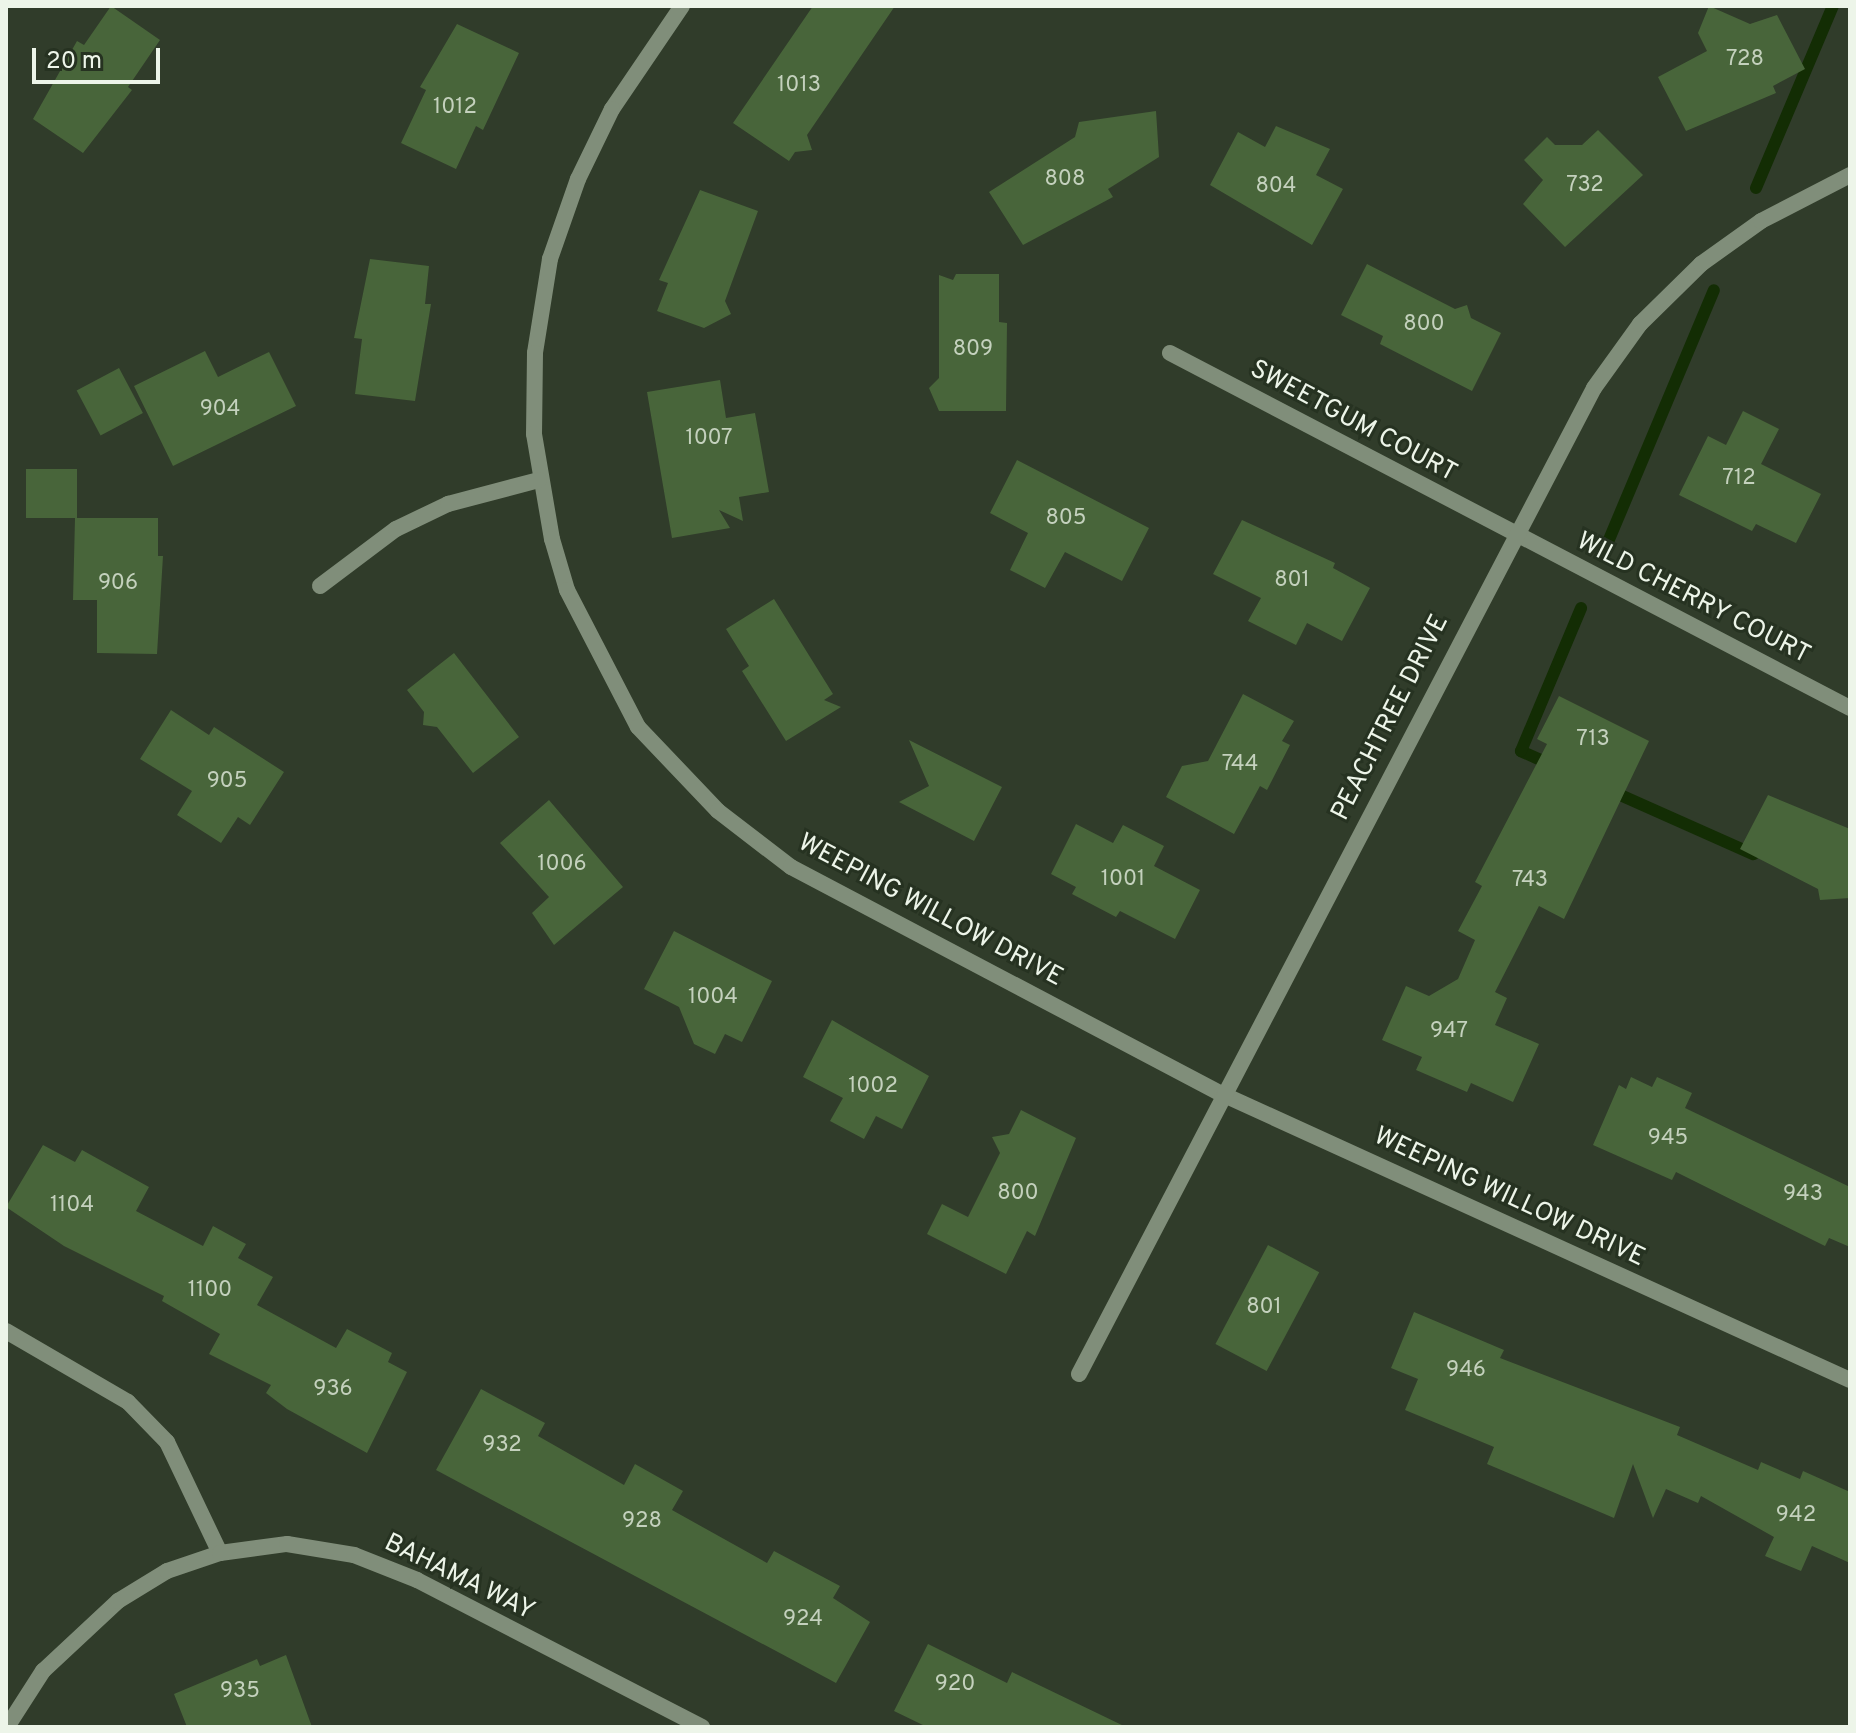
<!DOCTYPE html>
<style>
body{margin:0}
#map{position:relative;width:1856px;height:1733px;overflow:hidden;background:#303c2a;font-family:Overpass,sans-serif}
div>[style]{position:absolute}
.stream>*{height:12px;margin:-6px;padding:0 6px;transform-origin:6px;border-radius:6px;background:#132d04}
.building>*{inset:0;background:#48653a;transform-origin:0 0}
.street>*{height:16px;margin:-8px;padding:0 8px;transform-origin:8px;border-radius:8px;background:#808e7a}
span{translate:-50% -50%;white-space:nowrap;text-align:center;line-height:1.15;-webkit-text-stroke:6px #263221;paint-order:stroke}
.number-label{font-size:22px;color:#c4d1bd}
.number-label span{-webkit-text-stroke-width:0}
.street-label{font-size:26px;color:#edf5e9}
.frame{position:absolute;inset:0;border:8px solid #edf5e9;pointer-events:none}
.scale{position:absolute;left:32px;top:48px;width:128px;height:36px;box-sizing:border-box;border:4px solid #edf5e9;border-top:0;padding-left:10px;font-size:24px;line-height:28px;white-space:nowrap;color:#edf5e9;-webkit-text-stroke:6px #263221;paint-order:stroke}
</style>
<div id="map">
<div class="stream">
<i style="left:1756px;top:188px;width:198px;rotate:-67.1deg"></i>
<i style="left:1608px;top:542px;width:273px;rotate:-67.2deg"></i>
<i style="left:1552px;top:765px;width:34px;rotate:-156deg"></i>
<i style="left:1521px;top:751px;width:155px;rotate:-67.2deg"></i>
<i style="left:1609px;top:790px;width:158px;rotate:24deg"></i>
</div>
<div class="building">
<i style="clip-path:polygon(111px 6px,160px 40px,128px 87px,132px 90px,83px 153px,33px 119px,77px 41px,84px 45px)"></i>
<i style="clip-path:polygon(813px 6px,895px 6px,807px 135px,812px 150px,795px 152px,789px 161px,733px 123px)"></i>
<i style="clip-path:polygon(1709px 6px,1750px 24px,1777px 15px,1805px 69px,1773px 86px,1776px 93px,1686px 131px,1658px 77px,1707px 51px,1698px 33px)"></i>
<i style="clip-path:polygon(457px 24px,519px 53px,483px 130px,476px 126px,456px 169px,401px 143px,426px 90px,420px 87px)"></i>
<i style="clip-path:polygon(1156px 111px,1159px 157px,1108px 189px,1113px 197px,1023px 245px,989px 192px,1075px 137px,1079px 122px)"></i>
<i style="clip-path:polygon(1276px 126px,1330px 149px,1316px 175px,1343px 189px,1312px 245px,1210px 185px,1238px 132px,1265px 147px)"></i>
<i style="clip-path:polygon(1598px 130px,1643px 175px,1565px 247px,1523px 204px,1543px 180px,1524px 160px,1547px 137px,1555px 145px,1582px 145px)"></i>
<i style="clip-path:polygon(700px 190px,758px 211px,725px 301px,731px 314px,704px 328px,657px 311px,668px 283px,659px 280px)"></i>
<i style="clip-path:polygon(370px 259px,429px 266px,425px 304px,431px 304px,415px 401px,355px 394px,362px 339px,354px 338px)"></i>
<i style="clip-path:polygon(1367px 264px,1455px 309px,1467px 305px,1471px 318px,1501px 333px,1472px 391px,1380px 344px,1383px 336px,1341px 315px)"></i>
<i style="clip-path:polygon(956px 274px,999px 274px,999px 322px,1007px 323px,1006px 411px,939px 411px,929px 388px,939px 378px,939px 275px,953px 280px)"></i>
<i style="clip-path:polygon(205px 351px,218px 377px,269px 352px,296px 406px,173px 466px,134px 386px)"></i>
<i style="left:119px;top:368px;width:51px;height:48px;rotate:62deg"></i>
<i style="clip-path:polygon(720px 380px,726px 418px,755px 413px,769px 492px,739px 497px,743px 521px,719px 510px,730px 528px,672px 538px,647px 392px)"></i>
<i style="clip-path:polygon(1743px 411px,1779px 429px,1761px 464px,1821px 494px,1796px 543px,1756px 524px,1752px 531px,1679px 495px,1708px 436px,1726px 445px)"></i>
<i style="clip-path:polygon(1017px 460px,1149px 528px,1122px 581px,1065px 552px,1045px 588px,1010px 570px,1028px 533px,990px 513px)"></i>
<i style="left:77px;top:469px;width:49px;height:51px;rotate:90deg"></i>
<i style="clip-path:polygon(75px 518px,158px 518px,158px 556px,163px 556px,157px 654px,97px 653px,97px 600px,73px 600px)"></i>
<i style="clip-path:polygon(1242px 520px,1335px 563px,1333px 568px,1370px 588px,1342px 641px,1307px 623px,1296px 645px,1248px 621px,1261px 598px,1213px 574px)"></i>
<i style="clip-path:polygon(774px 599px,833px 694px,824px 700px,841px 707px,786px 741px,742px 671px,749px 666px,726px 629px)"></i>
<i style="clip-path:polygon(454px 653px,519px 737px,473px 773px,437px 727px,423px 725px,424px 712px,407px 690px)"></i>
<i style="clip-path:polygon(1243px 694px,1294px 721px,1282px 741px,1290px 745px,1267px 790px,1260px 786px,1234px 834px,1166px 797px,1182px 766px,1208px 761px)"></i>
<i style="clip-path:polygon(1559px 696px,1649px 741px,1564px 919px,1539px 906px,1495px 992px,1507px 998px,1495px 1025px,1539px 1044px,1513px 1102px,1471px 1083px,1467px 1092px,1416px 1070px,1422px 1057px,1382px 1040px,1406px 986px,1429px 996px,1458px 979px,1475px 940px,1458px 931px,1482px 886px,1475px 882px,1547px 744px,1537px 739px)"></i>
<i style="clip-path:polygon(171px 710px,209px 735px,214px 727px,284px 772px,250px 825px,238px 817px,221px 843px,177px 815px,192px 791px,140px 759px)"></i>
<i style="clip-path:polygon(909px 740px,1002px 787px,974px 841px,899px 802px,929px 786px)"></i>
<i style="clip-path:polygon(1768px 795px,1850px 829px,1850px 898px,1820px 900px,1818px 889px,1740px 849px)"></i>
<i style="clip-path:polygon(549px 800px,623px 887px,554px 945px,532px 913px,549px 897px,500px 843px)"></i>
<i style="clip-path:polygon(1076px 824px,1113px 843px,1123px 825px,1164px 846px,1154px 866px,1200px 890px,1175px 939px,1120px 911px,1116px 917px,1072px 894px,1076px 887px,1051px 874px)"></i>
<i style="clip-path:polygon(674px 931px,772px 981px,742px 1042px,725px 1034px,715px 1054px,694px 1044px,679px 1007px,644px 989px)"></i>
<i style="clip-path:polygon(832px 1020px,929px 1076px,902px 1129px,876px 1116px,864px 1139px,830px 1121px,843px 1098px,803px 1077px)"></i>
<i style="clip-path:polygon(1631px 1077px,1652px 1087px,1657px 1077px,1692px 1093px,1685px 1108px,1850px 1187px,1850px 1247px,1829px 1238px,1825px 1246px,1676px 1172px,1672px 1180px,1593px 1145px,1619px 1085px,1626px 1089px)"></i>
<i style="clip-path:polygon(1021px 1110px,1076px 1138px,1035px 1236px,1027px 1231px,1006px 1274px,927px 1234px,942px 1204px,968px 1217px,1000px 1153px,992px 1137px,1009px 1134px)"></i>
<i style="clip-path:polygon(43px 1145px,75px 1162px,82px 1150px,149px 1187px,136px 1211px,203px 1246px,213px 1226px,246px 1244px,238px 1258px,273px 1277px,257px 1305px,336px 1348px,347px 1329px,392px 1353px,388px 1362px,407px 1372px,367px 1453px,287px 1409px,266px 1393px,271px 1385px,209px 1354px,220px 1334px,162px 1301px,164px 1296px,64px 1246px,6px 1207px)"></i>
<i style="left:1268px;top:1245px;width:58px;height:112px;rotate:28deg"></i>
<i style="clip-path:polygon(1414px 1312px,1504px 1350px,1500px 1358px,1680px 1427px,1677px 1435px,1758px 1470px,1761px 1462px,1800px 1479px,1803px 1471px,1850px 1492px,1850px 1563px,1812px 1546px,1801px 1571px,1765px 1556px,1774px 1537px,1701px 1496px,1698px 1503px,1666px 1489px,1653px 1518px,1633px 1464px,1614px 1518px,1487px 1464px,1494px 1447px,1405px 1410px,1418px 1379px,1391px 1368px)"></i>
<i style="clip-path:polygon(481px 1389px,545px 1423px,538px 1436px,624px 1485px,635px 1464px,683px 1491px,672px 1510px,767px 1563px,774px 1551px,840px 1586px,833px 1598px,870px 1622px,836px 1683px,436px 1470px)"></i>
<i style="clip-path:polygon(928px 1644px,1007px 1683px,1012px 1672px,1126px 1727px,927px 1727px,894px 1711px)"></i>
<i style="clip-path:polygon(286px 1655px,312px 1727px,187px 1727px,174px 1694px,257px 1659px,260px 1666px)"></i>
</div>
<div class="street">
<i style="left:682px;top:6px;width:125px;rotate:124.2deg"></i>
<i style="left:612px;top:109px;width:78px;rotate:115.9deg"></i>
<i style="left:578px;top:179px;width:85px;rotate:109.3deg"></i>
<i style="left:550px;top:259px;width:95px;rotate:99.1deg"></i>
<i style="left:535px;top:353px;width:81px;rotate:90.7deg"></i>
<i style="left:534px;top:434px;width:107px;rotate:80.3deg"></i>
<i style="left:552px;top:539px;width:53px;rotate:73.6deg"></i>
<i style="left:567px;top:590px;width:154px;rotate:62.6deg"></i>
<i style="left:638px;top:727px;width:116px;rotate:46.4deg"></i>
<i style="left:718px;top:811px;width:92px;rotate:37.5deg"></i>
<i style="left:791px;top:867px;width:487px;rotate:27.8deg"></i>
<i style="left:1222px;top:1094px;width:690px;rotate:24.49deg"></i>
<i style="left:1170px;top:353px;width:767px;rotate:27.57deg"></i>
<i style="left:320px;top:586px;width:95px;rotate:-36.9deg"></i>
<i style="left:396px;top:529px;width:58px;rotate:-25.7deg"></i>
<i style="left:448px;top:504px;width:94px;rotate:-14.8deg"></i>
<i style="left:6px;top:1331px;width:141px;rotate:30.2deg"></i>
<i style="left:128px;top:1402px;width:56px;rotate:45.7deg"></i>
<i style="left:167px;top:1442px;width:123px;rotate:64.5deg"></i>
<i style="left:1079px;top:1374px;width:1112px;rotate:-62.42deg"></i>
<i style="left:1594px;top:388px;width:79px;rotate:-54.3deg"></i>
<i style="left:1640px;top:324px;width:86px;rotate:-44.5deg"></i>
<i style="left:1701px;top:264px;width:74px;rotate:-35.6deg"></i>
<i style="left:1761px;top:221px;width:100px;rotate:-27.3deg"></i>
<i style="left:7px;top:1727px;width:67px;rotate:-57.3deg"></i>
<i style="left:43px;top:1671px;width:103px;rotate:-43deg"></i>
<i style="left:118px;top:1601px;width:57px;rotate:-31.5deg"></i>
<i style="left:167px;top:1571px;width:56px;rotate:-18.8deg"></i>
<i style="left:220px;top:1553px;width:68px;rotate:-7.7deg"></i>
<i style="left:287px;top:1544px;width:68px;rotate:9.3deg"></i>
<i style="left:354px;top:1555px;width:68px;rotate:21.6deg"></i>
<i style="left:417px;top:1580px;width:321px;rotate:27.3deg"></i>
</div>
<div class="number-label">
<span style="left:1745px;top:60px">728</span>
<span style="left:799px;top:86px">1013</span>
<span style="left:455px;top:108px">1012</span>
<span style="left:1065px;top:180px">808</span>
<span style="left:1585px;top:186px">732</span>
<span style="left:1276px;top:187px">804</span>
<span style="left:1424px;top:325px">800</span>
<span style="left:973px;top:350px">809</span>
<span style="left:220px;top:410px">904</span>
<span style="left:709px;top:439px">1007</span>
<span style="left:1739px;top:479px">712</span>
<span style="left:1066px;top:519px">805</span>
<span style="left:1292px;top:581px">801</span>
<span style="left:118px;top:584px">906</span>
<span style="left:1593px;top:740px">713</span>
<span style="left:1240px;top:765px">744</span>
<span style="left:227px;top:782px">905</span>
<span style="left:562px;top:865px">1006</span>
<span style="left:1123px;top:880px">1001</span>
<span style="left:1530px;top:881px">743</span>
<span style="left:713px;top:998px">1004</span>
<span style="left:1449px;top:1032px">947</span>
<span style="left:873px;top:1087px">1002</span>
<span style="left:1668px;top:1139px">945</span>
<span style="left:1018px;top:1194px">800</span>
<span style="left:1803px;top:1195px">943</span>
<span style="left:72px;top:1206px">1104</span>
<span style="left:210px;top:1291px">1100</span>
<span style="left:1264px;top:1308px">801</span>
<span style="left:1466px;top:1371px">946</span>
<span style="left:333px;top:1390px">936</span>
<span style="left:502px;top:1446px">932</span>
<span style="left:1796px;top:1516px">942</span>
<span style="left:642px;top:1522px">928</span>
<span style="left:803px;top:1620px">924</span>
<span style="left:955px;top:1685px">920</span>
<span style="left:240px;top:1692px">935</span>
</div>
<div class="street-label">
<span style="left:1353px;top:422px;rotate:28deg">SWEETGUM COURT</span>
<span style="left:1693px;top:599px;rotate:27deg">WILD CHERRY COURT</span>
<span style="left:1391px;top:718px;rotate:-63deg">PEACHTREE DRIVE</span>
<span style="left:930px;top:911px;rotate:28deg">WEEPING WILLOW DRIVE</span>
<span style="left:1509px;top:1198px;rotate:25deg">WEEPING WILLOW DRIVE</span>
<span style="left:459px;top:1578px;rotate:26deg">BAHAMA WAY</span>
</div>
<div class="frame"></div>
<div class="scale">20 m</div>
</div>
